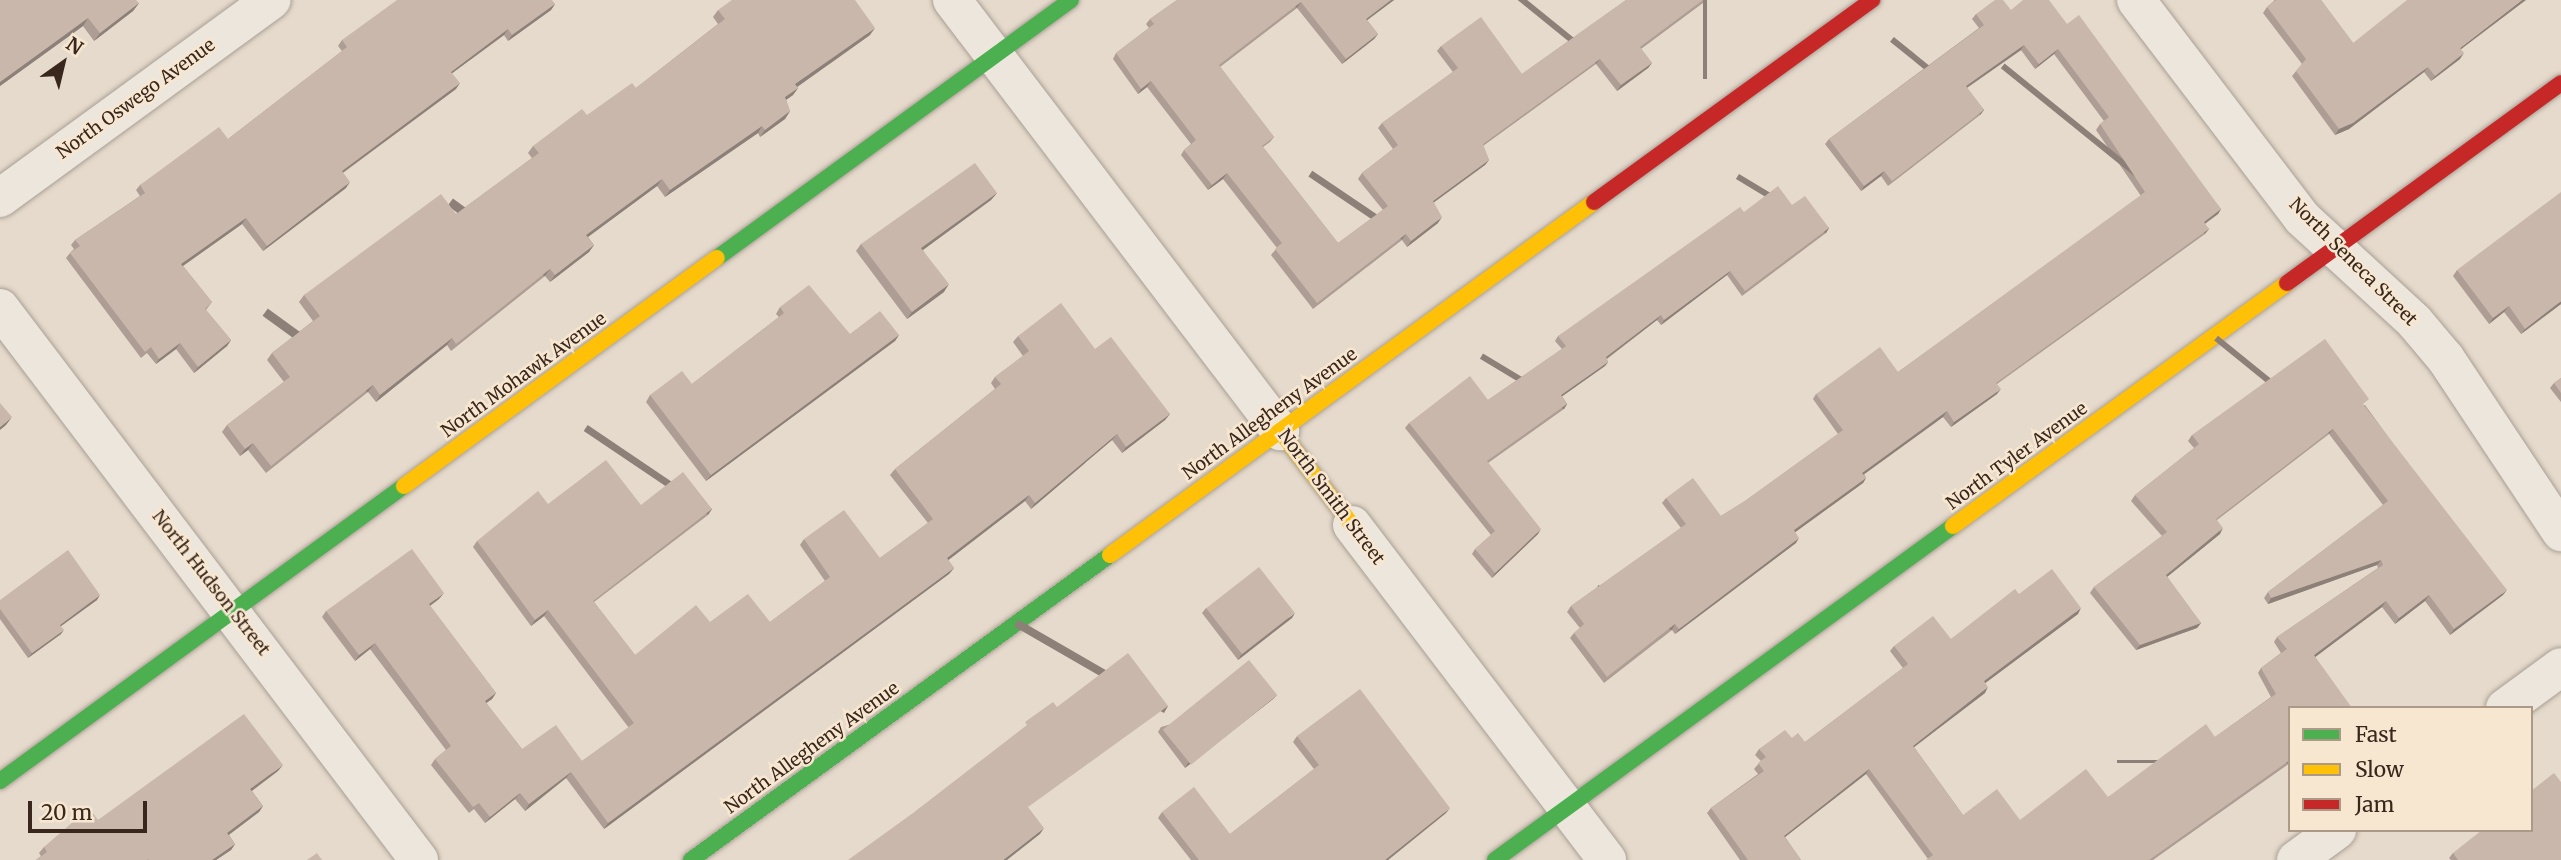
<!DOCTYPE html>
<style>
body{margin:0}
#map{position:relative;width:2561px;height:860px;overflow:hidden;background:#e5dacb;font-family:Merriweather,serif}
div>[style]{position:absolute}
.roads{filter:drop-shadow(0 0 2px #aa9f95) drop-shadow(0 0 2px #aa9f95)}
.street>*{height:38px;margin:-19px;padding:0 19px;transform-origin:19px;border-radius:19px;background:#ece6dd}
.fast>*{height:16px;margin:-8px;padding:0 8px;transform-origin:8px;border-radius:8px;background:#4caf50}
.slow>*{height:16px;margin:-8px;padding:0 8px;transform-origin:8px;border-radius:8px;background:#ffc107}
.jam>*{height:16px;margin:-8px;padding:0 8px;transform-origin:8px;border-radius:8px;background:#c62828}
.wall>*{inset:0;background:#ad9d94}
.shaded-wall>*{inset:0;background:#8d8078;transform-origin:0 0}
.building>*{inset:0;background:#c9b7ac;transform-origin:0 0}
span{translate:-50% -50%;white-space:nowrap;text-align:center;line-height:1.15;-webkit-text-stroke:5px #f7e7d0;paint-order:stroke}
.street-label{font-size:18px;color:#39261c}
.legend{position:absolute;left:2288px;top:706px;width:245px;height:126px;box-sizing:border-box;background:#f7e7d0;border:2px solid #ab9a88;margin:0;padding:9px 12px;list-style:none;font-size:21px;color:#39261c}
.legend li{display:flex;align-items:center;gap:14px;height:35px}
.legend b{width:35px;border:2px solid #ab9a88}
.north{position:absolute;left:28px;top:28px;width:70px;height:70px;-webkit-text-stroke:5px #f7e7d0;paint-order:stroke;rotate:34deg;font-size:19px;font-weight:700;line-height:28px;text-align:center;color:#39261c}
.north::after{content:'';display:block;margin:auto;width:24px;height:32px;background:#39261c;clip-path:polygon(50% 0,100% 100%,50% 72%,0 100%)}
.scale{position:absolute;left:28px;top:801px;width:119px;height:32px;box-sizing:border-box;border:4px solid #39261c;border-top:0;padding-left:9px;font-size:21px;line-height:24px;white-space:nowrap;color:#39261c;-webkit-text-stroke:5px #f7e7d0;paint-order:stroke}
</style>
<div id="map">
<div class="roads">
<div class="street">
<i style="left:952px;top:0;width:542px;rotate:52.73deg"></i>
<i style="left:2136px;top:0;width:274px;rotate:52.7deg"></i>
<i style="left:2302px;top:218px;width:152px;rotate:42.6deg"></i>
<i style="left:2414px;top:321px;width:50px;rotate:49.9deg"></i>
<i style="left:2446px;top:359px;width:208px;rotate:56.4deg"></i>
<i style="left:0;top:198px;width:336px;rotate:-36.1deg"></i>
<i style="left:0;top:308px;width:693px;rotate:52.8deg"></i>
<i style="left:1352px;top:525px;width:421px;rotate:52.7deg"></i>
<i style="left:2505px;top:708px;width:69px;rotate:-36.2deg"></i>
<i style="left:2296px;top:860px;width:51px;rotate:-36.2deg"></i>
</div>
<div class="fast">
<i style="left:717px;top:258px;width:438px;rotate:-36.1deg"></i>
<i style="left:0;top:781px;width:500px;rotate:-36.14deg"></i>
<i style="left:691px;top:860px;width:518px;rotate:-36.05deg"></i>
<i style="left:1495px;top:860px;width:567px;rotate:-36.1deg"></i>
</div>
<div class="slow">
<i style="left:1280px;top:431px;width:118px;rotate:52.5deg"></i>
<i style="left:404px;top:486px;width:387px;rotate:-36.1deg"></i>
<i style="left:1953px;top:526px;width:413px;rotate:-36deg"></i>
<i style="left:1110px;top:555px;width:599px;rotate:-36.1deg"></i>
</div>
<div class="jam">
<i style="left:1594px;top:202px;width:344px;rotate:-36deg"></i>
<i style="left:2287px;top:283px;width:339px;rotate:-36.1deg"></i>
</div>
</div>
<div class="wall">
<i style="clip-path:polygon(0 0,139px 3px,133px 11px,94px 41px,83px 26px,0 86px)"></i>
<i style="clip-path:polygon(1177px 0,1394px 0,1367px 20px,1378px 34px,1374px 39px,1342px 64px,1297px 8px,1220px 67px,1274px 137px,1270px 142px,1263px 147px,1338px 243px,1383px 210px,1358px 179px,1362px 173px,1393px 149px,1378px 128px,1382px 123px,1453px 72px,1437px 51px,1441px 46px,1522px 74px,1626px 0,1707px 0,1641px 49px,1652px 63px,1648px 68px,1617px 91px,1596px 64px,1483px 146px,1489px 160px,1485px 165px,1434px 202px,1438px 223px,1407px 247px,1402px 240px,1313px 309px,1271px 255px,1277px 248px,1223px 179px,1208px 190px,1181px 155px,1184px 150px,1191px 144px,1147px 87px,1138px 94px,1113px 59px,1116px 53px,1149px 28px,1146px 24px,1150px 19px)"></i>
<i style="clip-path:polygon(2274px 0,2321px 0,2353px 43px,2461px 50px,2460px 59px,2431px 81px,2424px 72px,2349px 129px,2335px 135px,2292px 76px,2302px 64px,2263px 13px,2267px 7px,2274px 1px)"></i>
<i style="clip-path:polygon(555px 4px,551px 10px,508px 41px,504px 35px,452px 73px,456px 89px,343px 173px,346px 188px,263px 251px,242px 224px,183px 266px,212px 302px,206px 310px,231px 340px,227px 346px,194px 373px,176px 349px,156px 364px,147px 353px,141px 358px,66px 258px,70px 253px,74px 249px,71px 245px,75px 240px,140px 196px,136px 190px,140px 185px,228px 139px,342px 51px,338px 46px,342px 40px)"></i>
<i style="clip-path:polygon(718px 10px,870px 35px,797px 87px,798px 88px,793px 95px,786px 100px,790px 111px,785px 119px,760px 137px,758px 133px,665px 197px,657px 186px,588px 237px,594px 245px,589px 252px,550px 282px,545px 276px,451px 351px,447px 345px,376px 402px,368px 392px,266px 473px,248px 450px,240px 456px,222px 432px,227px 425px,284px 382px,267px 360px,272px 353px,313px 321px,299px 302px,304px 295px,456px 214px,532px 158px,528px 153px,533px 146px,636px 88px,718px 24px,713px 17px)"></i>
<i style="clip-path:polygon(2011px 10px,2067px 24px,2221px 209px,2218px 214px,2205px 224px,2205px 234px,1997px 384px,1997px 394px,1951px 427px,1943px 417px,1864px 474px,1866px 478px,1863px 483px,1795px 532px,1796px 543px,1675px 634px,1672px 630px,1604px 683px,1570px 638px,1574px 633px,1580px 628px,1567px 612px,1571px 606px,1681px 528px,1662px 503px,1666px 498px,1721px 516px,1745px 501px,1838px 434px,1813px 399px,1816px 394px,1898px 372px,2141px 196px,2096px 130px,2100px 124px,2104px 121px,2054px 54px,2035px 69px,2021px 50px,1967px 88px,1984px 110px,1980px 115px,1888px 186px,1881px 176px,1861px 191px,1825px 144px,1829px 139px,1979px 28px,1972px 19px,1976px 14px)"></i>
<i style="clip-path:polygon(997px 193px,991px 200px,923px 250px,944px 292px,907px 319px,856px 251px,861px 244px)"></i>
<i style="clip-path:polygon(1792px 205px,1829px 228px,1826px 233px,1742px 296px,1727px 275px,1661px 325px,1657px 320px,1607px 359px,1608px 362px,1605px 366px,1562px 396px,1567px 404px,1564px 409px,1488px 463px,1538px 534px,1492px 578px,1472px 554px,1475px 549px,1491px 535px,1405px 428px,1409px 423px,1488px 400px,1562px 349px,1555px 341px,1558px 336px)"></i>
<i style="clip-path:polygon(2457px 270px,2561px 304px,2521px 334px,2504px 312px,2489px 324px,2453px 276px)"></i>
<i style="clip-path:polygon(780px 307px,850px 334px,899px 335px,895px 341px,706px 481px,646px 402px,650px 395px,692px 384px,779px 317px,776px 314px)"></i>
<i style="clip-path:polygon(1018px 336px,1095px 349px,1170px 414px,1165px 420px,1122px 453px,1112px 440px,1031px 509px,1025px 501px,948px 560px,954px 568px,949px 574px,604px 829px,566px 778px,525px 811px,515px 799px,485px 823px,474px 809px,469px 813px,431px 765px,435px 759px,446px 750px,370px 649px,355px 661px,322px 617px,326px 611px,439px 599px,430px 606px,496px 693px,492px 699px,486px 703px,522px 749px,582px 761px,629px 728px,544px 616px,531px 626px,473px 547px,477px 541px,548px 504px,641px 505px,712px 509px,708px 515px,594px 602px,635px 655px,710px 622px,770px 622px,825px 581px,800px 545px,804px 539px,880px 558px,928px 523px,890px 475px,895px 469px,995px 389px,991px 383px,995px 377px,1023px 356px,1013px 342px)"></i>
<i style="clip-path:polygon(2561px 378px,2561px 402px,2550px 388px,2554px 383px)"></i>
<i style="clip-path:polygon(2365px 405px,2503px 595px,2450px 635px,2425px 601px,2395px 624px,2382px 607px,2315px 657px,2290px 708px,2290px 763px,2153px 860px,1926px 860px,1928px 859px,1866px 774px,1785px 837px,1801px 860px,1740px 860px,1707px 813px,1711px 808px,1758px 774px,1754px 769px,1761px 761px,1755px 755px,1759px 749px,1792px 738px,1805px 742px,1903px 668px,1890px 651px,1894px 646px,1951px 639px,2019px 594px,2078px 614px,1985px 683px,1985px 693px,1914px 747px,1963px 815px,2020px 820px,2108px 797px,2215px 737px,2271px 697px,2258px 673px,2261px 668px,2281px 653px,2274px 642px,2277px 637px,2378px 568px,2377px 565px,2268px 604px,2264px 598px,2268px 592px,2383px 505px,2329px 434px,2217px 520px,2220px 534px,2167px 577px,2201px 623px,2197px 628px,2136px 650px,2090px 593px,2094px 587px,2162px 536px,2131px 501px,2135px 495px,2194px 448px,2188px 441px,2192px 435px)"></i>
<i style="clip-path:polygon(0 600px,97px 600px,61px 626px,61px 634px,28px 658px,0 619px)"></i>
<i style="clip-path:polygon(1206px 608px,1292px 618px,1238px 660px,1202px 613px)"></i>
<i style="clip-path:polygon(1277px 695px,1273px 699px,1185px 768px,1158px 732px,1161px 727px)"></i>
<i style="clip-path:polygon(1297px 736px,1446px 813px,1388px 860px,1191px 860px,1158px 818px,1162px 812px,1230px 834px,1314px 769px,1293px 742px)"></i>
<i style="clip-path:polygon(278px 771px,252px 791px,263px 806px,259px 812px,229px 835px,235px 844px,231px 850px,216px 860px,36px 860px,41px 856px,39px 853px,44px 847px,98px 820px)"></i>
<i style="clip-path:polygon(2453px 853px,2561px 860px,2451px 860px,2449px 858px)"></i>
</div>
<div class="shaded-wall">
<i style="clip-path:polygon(1391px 0,1394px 0,1362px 24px,1366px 19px)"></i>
<i style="left:1703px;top:0;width:4px;height:79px"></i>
<i style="clip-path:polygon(2522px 0,2526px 0,2456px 53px,2460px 48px)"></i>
<i style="left:1301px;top:2px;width:7px;height:103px;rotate:124deg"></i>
<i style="clip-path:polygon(139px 3px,133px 11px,94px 41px,100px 33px)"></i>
<i style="clip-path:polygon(555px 4px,551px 10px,508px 41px,512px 35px)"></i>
<i style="clip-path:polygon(88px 18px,83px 26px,0 86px,0 82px)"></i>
<i style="clip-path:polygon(875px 28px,870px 35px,790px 92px,795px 84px)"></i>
<i style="clip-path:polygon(508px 29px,504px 35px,447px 77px,451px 72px)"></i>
<i style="clip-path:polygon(1378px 34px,1374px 39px,1342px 64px,1346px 59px)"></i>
<i style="clip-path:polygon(2024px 45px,2021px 50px,1962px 91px,1966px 86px)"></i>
<i style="clip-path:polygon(2058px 49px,2054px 54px,2035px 69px,2039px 64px)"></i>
<i style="clip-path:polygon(2464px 53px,2460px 59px,2431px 81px,2435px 76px)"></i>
<i style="left:1600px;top:59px;width:6px;height:145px;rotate:129deg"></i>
<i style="clip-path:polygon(1652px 63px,1648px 68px,1617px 91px,1621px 85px)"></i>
<i style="clip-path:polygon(2428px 67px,2424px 72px,2349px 129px,2335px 135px,2339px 129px)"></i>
<i style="clip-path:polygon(1151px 81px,1147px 87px,1138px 94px,1141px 89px)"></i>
<i style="clip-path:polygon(460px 83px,456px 89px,338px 176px,342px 171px)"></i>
<i style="clip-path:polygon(798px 88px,793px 95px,780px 104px,785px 97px)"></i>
<i style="left:1984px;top:110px;width:6px;height:116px;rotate:129deg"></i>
<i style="clip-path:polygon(790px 111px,785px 119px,760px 137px,765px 130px)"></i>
<i style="clip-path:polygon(762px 126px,758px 133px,665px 197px,670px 190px)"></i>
<i style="clip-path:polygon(1489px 160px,1485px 165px,1429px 206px,1433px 201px)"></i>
<i style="clip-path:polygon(1884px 171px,1881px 176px,1861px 191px,1864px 186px)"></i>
<i style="clip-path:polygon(1227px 173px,1223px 179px,1208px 190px,1212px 185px)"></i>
<i style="clip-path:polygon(662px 179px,657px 186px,581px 242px,586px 235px)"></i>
<i style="clip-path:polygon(350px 182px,346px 188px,263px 251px,267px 246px)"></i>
<i style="clip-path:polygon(997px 193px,991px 200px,916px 255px,921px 248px)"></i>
<i style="clip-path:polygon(2221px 209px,2218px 214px,2200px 227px,2204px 222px)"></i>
<i style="clip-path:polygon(1442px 217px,1438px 223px,1407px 247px,1411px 241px)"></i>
<i style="clip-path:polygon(246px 218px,242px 224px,177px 270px,181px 264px)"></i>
<i style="left:1829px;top:228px;width:6px;height:105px;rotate:121deg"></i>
<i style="left:2209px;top:229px;width:6px;height:263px;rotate:129deg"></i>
<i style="left:1406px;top:234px;width:7px;height:113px;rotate:124deg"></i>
<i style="clip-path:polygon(594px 245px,589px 252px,550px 282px,555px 275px)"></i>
<i style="left:550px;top:269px;width:9px;height:120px;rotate:126deg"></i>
<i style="clip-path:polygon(1730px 271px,1727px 275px,1661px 325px,1664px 320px)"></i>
<i style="clip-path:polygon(949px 284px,944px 292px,907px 319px,912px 312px)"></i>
<i style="clip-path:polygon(2561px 301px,2561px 304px,2521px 334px,2525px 329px)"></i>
<i style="clip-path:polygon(2509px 306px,2504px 312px,2489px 324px,2493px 318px)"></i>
<i style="clip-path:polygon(1661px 315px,1657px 320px,1602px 362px,1606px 357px)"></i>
<i style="clip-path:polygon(899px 335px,895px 341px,706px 481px,711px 475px)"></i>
<i style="clip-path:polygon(452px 338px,447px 345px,376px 402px,380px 395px)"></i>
<i style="clip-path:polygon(231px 340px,227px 346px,194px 373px,198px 367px)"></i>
<i style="clip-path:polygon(180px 343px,176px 349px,156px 364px,159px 359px)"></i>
<i style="clip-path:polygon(1608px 362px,1605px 366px,1557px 400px,1561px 395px)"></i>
<i style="left:373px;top:385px;width:9px;height:130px;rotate:126deg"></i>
<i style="clip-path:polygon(2001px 389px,1997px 394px,1951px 427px,1954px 422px)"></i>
<i style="left:1567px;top:404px;width:6px;height:98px;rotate:121deg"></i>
<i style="clip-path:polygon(1947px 411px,1943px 417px,1859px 478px,1862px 473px)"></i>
<i style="clip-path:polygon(1170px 414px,1165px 420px,1122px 453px,1126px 447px)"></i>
<i style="clip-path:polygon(12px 417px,6px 425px,0 430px,0 427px)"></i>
<i style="left:2333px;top:429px;width:6px;height:148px;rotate:129deg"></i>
<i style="clip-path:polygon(1117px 434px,1112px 440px,1031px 509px,1035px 503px)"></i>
<i style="clip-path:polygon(253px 443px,248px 450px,240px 456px,245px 449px)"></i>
<i style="clip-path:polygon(1866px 478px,1863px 483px,1790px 536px,1794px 530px)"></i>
<i style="clip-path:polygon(1029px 495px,1025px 501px,942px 565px,947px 558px)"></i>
<i style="left:712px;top:509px;width:7px;height:150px;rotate:124deg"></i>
<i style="clip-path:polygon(2223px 528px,2220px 534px,2162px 581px,2166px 575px)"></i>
<i style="clip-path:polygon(1541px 529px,1538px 534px,1492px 578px,1495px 573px)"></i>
<i style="clip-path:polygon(1799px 538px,1796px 543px,1675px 634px,1679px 629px)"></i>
<i style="clip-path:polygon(2381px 560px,2377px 565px,2268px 604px,2271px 598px)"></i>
<i style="clip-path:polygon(954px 568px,949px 574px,604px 829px,608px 823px)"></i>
<i style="clip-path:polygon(2507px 590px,2503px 595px,2450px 635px,2454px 629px)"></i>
<i style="clip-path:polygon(444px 593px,439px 599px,424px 610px,429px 604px)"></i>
<i style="clip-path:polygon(100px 595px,97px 600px,57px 629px,60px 625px)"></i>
<i style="clip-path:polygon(2429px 595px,2425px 601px,2395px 624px,2399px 618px)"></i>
<i style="clip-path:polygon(2386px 601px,2382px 607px,2310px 661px,2314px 655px)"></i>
<i style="clip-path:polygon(2081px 608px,2078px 614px,1980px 687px,1984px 681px)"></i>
<i style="clip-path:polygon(548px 610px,544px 616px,531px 626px,535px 620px)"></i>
<i style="clip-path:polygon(1295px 613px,1292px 618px,1238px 660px,1241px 655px)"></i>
<i style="clip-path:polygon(2201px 623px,2197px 628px,2136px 650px,2140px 645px)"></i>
<i style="left:1675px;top:624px;width:7px;height:86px;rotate:117deg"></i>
<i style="clip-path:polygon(64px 630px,61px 634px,28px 658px,32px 653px)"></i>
<i style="clip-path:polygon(375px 643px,370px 649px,355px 661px,359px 655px)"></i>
<i style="clip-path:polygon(1988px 687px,1985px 693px,1909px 751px,1913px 746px)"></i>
<i style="clip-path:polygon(496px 693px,492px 699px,481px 707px,485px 701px)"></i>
<i style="clip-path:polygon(1277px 695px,1273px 699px,1185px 768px,1188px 763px)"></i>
<i style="left:1168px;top:706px;width:8px;height:173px;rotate:120deg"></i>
<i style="left:2290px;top:760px;width:3px;height:173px;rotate:90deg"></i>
<i style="clip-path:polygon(283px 765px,278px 771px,246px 795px,250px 789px)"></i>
<i style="clip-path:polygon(1869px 769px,1866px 774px,1780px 841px,1784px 836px)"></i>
<i style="clip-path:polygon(571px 772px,566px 778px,525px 811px,529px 804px)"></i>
<i style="clip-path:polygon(520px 793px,515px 799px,485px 823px,490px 817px)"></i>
<i style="clip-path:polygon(263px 806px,259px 812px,223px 839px,227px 833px)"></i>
<i style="clip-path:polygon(1450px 808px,1446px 813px,1388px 860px,1385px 860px)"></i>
<i style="clip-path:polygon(1044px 828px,1040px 834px,1007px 860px,1003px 860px)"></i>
<i style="clip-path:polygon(235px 844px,231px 850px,216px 860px,212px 860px)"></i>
</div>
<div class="building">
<i style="clip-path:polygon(0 0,136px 0,139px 3px,100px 33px,88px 18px,0 82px)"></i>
<i style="clip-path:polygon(397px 0,552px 0,555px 4px,512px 35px,508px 29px,451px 72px,460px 83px,342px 171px,350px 182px,267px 246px,246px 218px,181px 264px,212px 302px,205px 309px,231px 340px,198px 367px,180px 343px,159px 359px,151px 347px,145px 352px,70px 253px,80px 246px,75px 240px,145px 193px,140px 185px,219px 127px,228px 139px,347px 47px,342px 40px)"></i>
<i style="clip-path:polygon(732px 0,855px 0,875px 28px,795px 84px,798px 88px,785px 97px,790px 111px,765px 130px,762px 126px,670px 190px,662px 179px,586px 235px,594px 245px,555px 275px,550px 269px,456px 344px,452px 338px,380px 395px,373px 385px,271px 466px,253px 443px,245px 449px,227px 425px,290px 377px,272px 353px,320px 316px,304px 295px,441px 194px,456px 214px,539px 153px,533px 146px,582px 109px,587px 115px,632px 83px,636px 88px,725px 19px,718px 10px)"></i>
<i style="clip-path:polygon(1177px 0,1391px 0,1366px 19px,1378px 34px,1346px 59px,1301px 2px,1219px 65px,1274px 137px,1262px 146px,1338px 243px,1388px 206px,1362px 173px,1398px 145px,1382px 123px,1458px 68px,1441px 46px,1481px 17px,1522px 74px,1626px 0,1703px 0,1640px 47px,1652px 63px,1621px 85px,1600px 59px,1483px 144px,1489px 160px,1433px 201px,1442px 217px,1411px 241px,1406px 234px,1317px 303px,1275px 249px,1282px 243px,1227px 173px,1212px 185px,1184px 150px,1196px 140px,1151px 81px,1141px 89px,1116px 53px,1154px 24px,1150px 19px)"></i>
<i style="clip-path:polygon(1995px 0,2003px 0,2011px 10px,2023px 0,2049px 0,2067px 24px,2079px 15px,2221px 209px,2204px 222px,2209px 229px,1996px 383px,2001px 389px,1954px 422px,1947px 411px,1862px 473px,1866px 478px,1794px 530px,1799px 538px,1679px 629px,1675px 624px,1607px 677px,1574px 633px,1584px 624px,1571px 606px,1686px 524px,1666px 498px,1693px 478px,1721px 516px,1745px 501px,1843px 430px,1816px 394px,1880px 347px,1898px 372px,2145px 192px,2100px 124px,2109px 117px,2058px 49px,2039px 64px,2024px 45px,1966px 86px,1984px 110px,1892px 181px,1884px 171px,1864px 186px,1829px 139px,1984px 25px,1976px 14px)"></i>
<i style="clip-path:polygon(2276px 0,2321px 0,2353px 43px,2407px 0,2522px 0,2460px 48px,2464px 53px,2435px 76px,2428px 67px,2353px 123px,2339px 129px,2296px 71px,2306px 59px,2267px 7px)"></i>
<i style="clip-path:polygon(975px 163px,997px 193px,921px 248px,949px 284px,912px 312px,861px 244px)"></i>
<i style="clip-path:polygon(1778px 186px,1792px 205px,1805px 196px,1829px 228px,1745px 291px,1730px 271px,1664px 320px,1661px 315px,1606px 357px,1608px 362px,1561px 395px,1567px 404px,1487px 461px,1541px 529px,1495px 573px,1475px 549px,1495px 531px,1409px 423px,1470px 376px,1488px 400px,1566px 346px,1558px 336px,1740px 207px,1744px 212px)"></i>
<i style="clip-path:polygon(2561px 192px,2561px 301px,2525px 329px,2509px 306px,2493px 318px,2457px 270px)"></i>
<i style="clip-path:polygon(809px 285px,850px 334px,880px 311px,899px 335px,711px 475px,650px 395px,682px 371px,692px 384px,784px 313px,780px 307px)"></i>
<i style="clip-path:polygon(1061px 303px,1095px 349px,1111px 337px,1170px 414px,1126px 447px,1117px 434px,1035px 503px,1029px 495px,947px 558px,954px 568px,608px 823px,571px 772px,529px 804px,520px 793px,490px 817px,479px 803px,473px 807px,435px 759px,451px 746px,375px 643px,359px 655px,326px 611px,412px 549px,444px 593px,429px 604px,496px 693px,485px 701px,522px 749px,556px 725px,582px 761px,634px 723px,548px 610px,535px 620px,477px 541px,538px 491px,548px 504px,606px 460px,641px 505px,683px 472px,712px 509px,593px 601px,635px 655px,696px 605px,710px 622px,748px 594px,770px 622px,830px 577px,804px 539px,844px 510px,880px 558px,933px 519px,895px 469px,1001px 384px,995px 377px,1029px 351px,1018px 336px)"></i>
<i style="clip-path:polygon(2325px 339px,2369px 399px,2363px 404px,2507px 590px,2454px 629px,2429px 595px,2399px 618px,2386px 601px,2314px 655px,2352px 708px,2290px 708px,2290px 760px,2149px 860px,1926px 860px,1933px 855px,1869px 769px,1784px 836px,1801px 860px,1748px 860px,1711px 808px,1764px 771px,1758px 763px,1766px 757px,1759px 749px,1785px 730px,1792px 738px,1798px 733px,1805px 742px,1908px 664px,1894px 646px,1933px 616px,1951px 639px,2015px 589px,2019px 594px,2052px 569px,2081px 608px,1984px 681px,1988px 687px,1913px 746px,1963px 815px,1997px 789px,2020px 820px,2086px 769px,2108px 797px,2206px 724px,2215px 737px,2276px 694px,2261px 668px,2287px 649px,2277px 637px,2383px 565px,2381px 560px,2271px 598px,2268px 592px,2388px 501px,2333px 429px,2216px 519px,2223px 528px,2166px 575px,2201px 623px,2140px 645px,2094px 587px,2167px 532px,2135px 495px,2199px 444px,2192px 435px)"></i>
<i style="clip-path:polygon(2561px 378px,2561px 393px,2554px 383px)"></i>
<i style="clip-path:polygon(0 403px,12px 417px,0 427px)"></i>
<i style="clip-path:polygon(68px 550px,100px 595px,60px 625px,64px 630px,32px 653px,0 609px,0 600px)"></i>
<i style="left:1259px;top:567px;width:58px;height:67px;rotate:52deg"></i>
<i style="clip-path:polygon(1128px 653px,1168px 706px,1028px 807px,1044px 828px,1003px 860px,848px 860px,913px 813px,1027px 725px,1025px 722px,1053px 702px,1057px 707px)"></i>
<i style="left:1249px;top:660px;width:45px;height:111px;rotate:51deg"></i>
<i style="clip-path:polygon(1360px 689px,1450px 808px,1385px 860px,1199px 860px,1162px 812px,1194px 787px,1230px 834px,1319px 765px,1297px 736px)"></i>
<i style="clip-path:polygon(244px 714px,283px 765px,250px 789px,263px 806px,227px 833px,235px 844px,212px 860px,149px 860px,148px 859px,147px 860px,36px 860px,47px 852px,44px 847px,89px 808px,98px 820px)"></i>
<i style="clip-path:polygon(2554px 773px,2561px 782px,2561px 860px,2458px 860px,2453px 853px,2482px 830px,2531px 830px,2531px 791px)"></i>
<i style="clip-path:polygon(317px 853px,322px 860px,307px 860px)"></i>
</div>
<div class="street-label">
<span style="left:136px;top:99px;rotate:-36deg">North Oswego Avenue</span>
<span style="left:2353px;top:262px;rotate:45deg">North Seneca Street</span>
<span style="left:524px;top:375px;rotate:-36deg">North Mohawk Avenue</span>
<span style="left:1270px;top:414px;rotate:-36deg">North Allegheny Avenue</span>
<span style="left:2017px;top:456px;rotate:-36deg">North Tyler Avenue</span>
<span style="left:1331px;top:497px;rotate:53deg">North Smith Street</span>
<span style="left:211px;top:583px;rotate:52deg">North Hudson Street</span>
<span style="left:812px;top:748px;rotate:-36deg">North Allegheny Avenue</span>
</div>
<ul class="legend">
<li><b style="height:9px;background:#4caf50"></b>Fast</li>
<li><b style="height:9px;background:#ffc107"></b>Slow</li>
<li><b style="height:9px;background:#c62828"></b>Jam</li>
</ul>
<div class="north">N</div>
<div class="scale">20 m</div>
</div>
